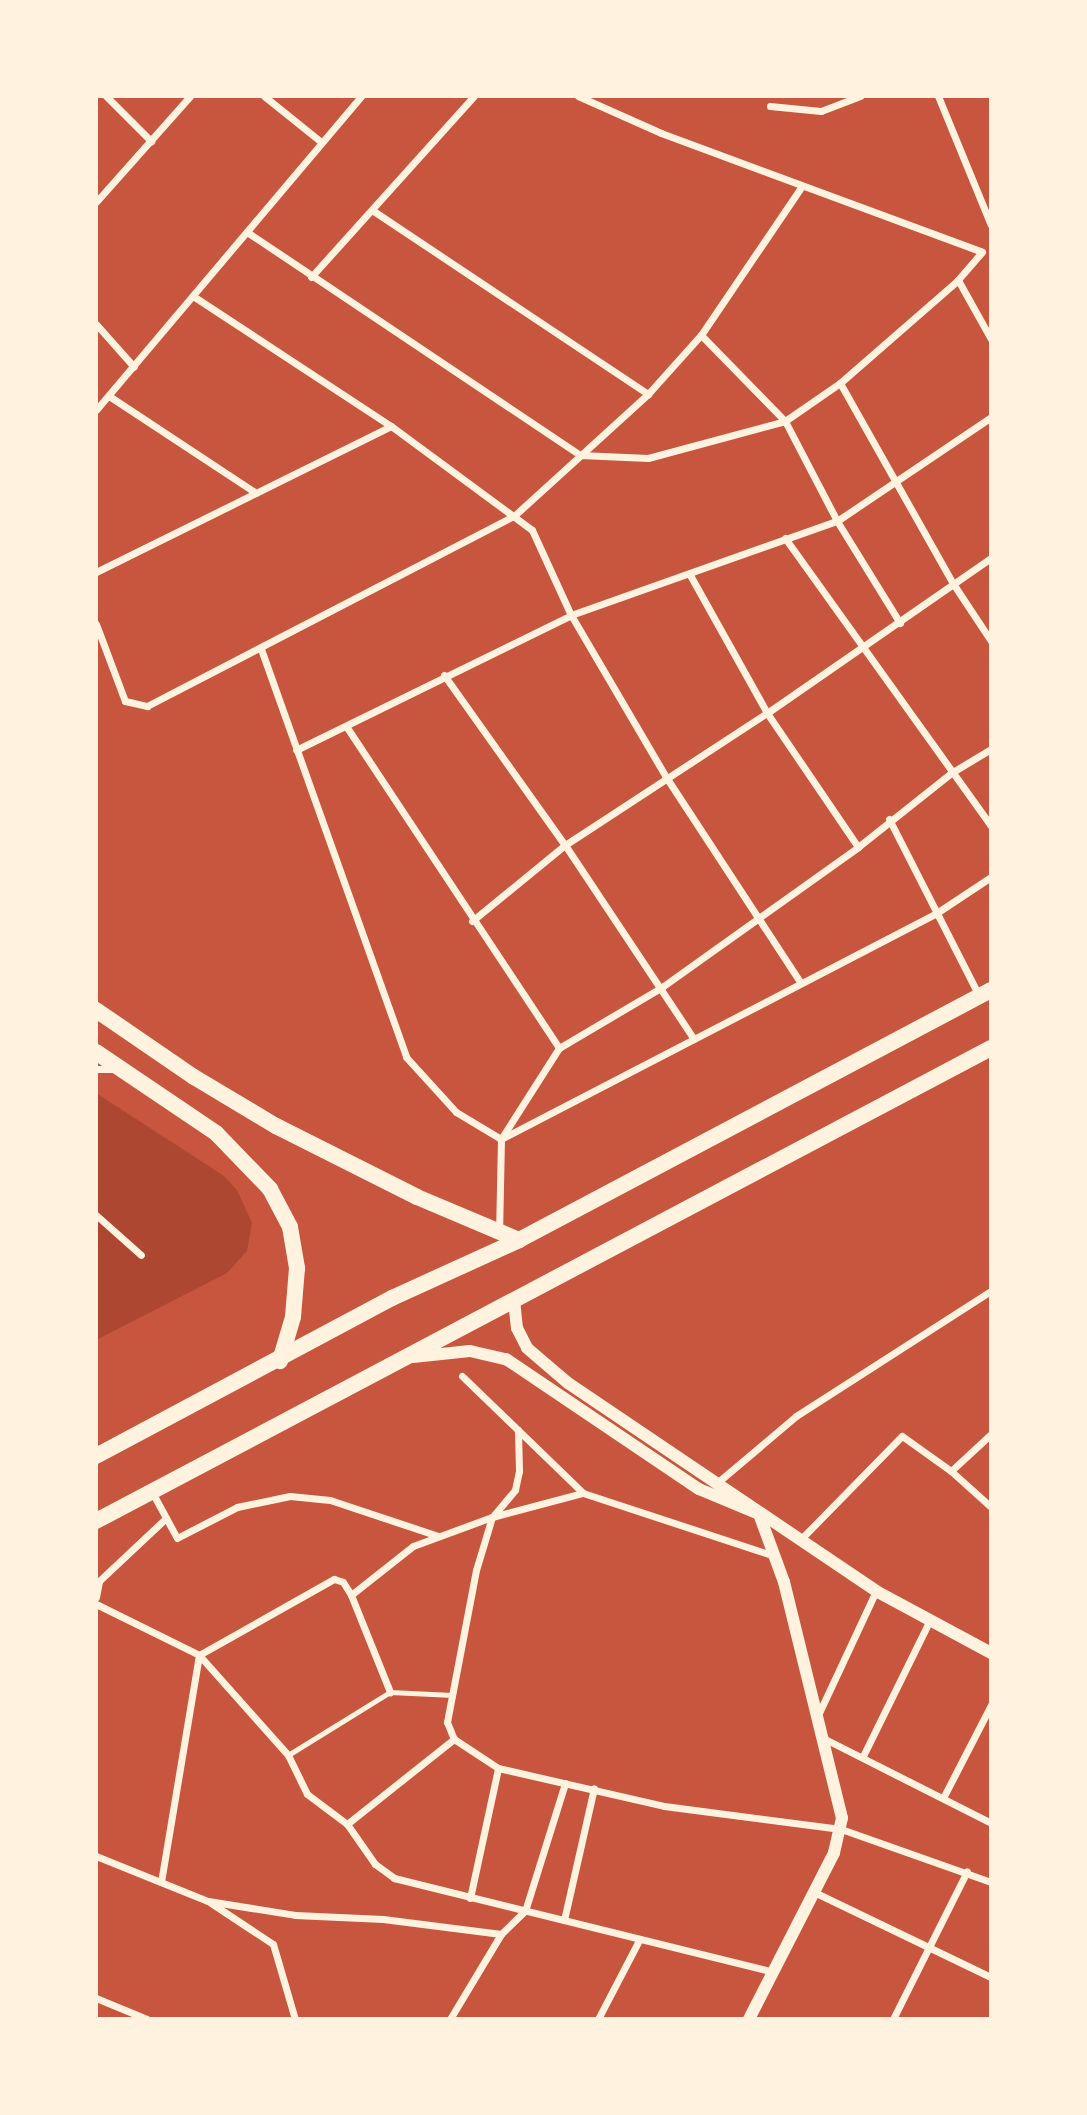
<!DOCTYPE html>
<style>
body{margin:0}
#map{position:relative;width:1087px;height:2115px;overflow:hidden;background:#c8553d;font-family:"DejaVu Sans",sans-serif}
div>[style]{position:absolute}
.green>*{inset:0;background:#ae4732}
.service>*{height:5px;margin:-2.5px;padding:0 2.5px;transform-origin:2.5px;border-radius:2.5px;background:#fff3e0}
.minor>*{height:7px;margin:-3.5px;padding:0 3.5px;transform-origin:3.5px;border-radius:3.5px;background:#fff3e0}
.tertiary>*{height:12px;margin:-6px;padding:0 6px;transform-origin:6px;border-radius:6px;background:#fff3e0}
.primary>*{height:16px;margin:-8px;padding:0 8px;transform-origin:8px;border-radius:8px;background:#fff3e0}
span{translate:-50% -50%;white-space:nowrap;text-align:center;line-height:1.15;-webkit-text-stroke:7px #fff3e0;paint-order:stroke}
.frame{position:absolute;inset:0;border:98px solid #fff3e0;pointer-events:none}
</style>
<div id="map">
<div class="green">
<i style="clip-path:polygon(96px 1093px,224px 1176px,237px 1190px,252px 1223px,247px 1251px,227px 1273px,96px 1340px)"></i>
</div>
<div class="service">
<i style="left:288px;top:1755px;width:120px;rotate:-31.7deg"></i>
<i style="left:390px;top:1692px;width:63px;rotate:2.7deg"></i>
</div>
<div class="minor">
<i style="left:106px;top:96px;width:64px;rotate:45deg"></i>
<i style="left:264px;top:96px;width:72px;rotate:38.8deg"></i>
<i style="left:578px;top:96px;width:91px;rotate:24deg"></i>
<i style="left:661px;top:133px;width:342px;rotate:20.3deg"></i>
<i style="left:982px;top:252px;width:37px;rotate:131deg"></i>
<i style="left:958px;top:280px;width:68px;rotate:60.8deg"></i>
<i style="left:938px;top:96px;width:139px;rotate:67.7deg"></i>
<i style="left:770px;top:106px;width:51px;rotate:5.6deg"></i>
<i style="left:821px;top:111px;width:42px;rotate:-21deg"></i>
<i style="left:96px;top:202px;width:142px;rotate:-48.4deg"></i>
<i style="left:372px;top:210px;width:332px;rotate:33.7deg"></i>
<i style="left:247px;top:232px;width:401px;rotate:33.8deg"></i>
<i style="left:580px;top:455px;width:68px;rotate:2.5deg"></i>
<i style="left:648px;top:458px;width:142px;rotate:-15.1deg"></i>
<i style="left:785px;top:421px;width:67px;rotate:-34.6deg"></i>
<i style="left:840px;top:383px;width:157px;rotate:-41.1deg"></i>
<i style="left:311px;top:277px;width:244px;rotate:-48deg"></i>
<i style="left:193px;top:296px;width:237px;rotate:33.3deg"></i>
<i style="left:391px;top:426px;width:175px;rotate:36.4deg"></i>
<i style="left:532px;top:530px;width:94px;rotate:65.4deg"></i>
<i style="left:571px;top:615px;width:188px;rotate:59.6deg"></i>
<i style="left:666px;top:777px;width:246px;rotate:56.8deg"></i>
<i style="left:96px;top:324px;width:57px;rotate:48.5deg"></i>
<i style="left:701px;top:335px;width:120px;rotate:45.7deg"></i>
<i style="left:785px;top:421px;width:113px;rotate:62.5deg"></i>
<i style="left:837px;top:521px;width:120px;rotate:58.3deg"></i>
<i style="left:840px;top:383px;width:232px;rotate:60.6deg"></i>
<i style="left:954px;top:585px;width:67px;rotate:56.5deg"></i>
<i style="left:109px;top:396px;width:176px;rotate:33.4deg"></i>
<i style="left:96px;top:410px;width:411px;rotate:-49.8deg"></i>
<i style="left:785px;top:538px;width:354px;rotate:54.4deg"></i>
<i style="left:96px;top:572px;width:329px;rotate:-26.3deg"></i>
<i style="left:690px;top:575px;width:158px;rotate:60.8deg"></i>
<i style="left:767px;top:713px;width:162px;rotate:55.8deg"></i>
<i style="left:96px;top:624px;width:82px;rotate:69.4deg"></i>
<i style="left:125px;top:701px;width:23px;rotate:13deg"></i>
<i style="left:147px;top:706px;width:415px;rotate:-27.4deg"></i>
<i style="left:515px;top:515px;width:180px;rotate:-42.3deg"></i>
<i style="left:648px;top:394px;width:79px;rotate:-48.1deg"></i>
<i style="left:701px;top:335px;width:180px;rotate:-55.9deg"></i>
<i style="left:261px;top:649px;width:433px;rotate:70.4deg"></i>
<i style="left:406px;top:1057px;width:74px;rotate:47.7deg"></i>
<i style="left:456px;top:1112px;width:52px;rotate:31deg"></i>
<i style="left:501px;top:1139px;width:93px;rotate:91.2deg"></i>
<i style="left:444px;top:675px;width:209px;rotate:54.6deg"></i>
<i style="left:565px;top:845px;width:233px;rotate:56.4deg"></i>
<i style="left:346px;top:726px;width:386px;rotate:56.5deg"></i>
<i style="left:296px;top:750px;width:306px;rotate:-26.1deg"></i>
<i style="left:571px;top:615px;width:282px;rotate:-19.5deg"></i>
<i style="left:837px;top:521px;width:186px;rotate:-34deg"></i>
<i style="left:889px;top:819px;width:199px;rotate:63deg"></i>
<i style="left:472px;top:921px;width:120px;rotate:-39.3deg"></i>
<i style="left:565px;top:845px;width:241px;rotate:-33.2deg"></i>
<i style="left:767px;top:713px;width:272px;rotate:-34.7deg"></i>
<i style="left:96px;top:1069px;width:18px"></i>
<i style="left:501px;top:1139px;width:108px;rotate:-57.5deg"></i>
<i style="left:559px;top:1048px;width:120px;rotate:-30.6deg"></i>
<i style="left:662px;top:987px;width:241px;rotate:-35.5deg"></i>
<i style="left:858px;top:847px;width:119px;rotate:-38.5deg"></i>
<i style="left:951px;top:773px;width:47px;rotate:-31deg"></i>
<i style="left:501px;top:1139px;width:489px;rotate:-27.4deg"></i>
<i style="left:935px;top:914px;width:67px;rotate:-33.5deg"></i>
<i style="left:96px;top:1215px;width:60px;rotate:41.6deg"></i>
<i style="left:462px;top:1376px;width:168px;rotate:44deg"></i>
<i style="left:583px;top:1493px;width:202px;rotate:18.2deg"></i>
<i style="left:518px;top:1430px;width:41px;rotate:88.6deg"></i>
<i style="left:519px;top:1471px;width:19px;rotate:102deg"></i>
<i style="left:515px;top:1490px;width:35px;rotate:130deg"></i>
<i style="left:492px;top:1517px;width:55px;rotate:106.8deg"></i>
<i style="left:476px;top:1570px;width:155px;rotate:100.8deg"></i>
<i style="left:447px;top:1722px;width:18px;rotate:68deg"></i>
<i style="left:454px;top:1739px;width:53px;rotate:33.4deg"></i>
<i style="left:498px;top:1768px;width:170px;rotate:12.9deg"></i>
<i style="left:664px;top:1806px;width:178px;rotate:7.4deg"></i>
<i style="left:841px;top:1829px;width:159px;rotate:19.5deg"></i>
<i style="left:951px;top:1471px;width:54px;rotate:-42.8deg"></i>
<i style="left:718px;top:1482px;width:102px;rotate:-40.2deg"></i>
<i style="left:796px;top:1416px;width:232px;rotate:-32.7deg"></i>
<i style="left:152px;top:1492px;width:52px;rotate:61.5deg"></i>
<i style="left:177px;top:1538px;width:68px;rotate:-27.3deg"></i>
<i style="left:237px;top:1507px;width:54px;rotate:-11.7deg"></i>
<i style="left:290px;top:1496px;width:40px;rotate:5.7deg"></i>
<i style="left:330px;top:1500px;width:114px;rotate:18.4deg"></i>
<i style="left:799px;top:1541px;width:147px;rotate:-45.6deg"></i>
<i style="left:902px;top:1436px;width:60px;rotate:35.5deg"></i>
<i style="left:951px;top:1471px;width:54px;rotate:42deg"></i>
<i style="left:351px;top:1595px;width:79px;rotate:-38.3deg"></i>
<i style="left:413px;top:1546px;width:84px;rotate:-20.2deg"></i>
<i style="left:492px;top:1517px;width:94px;rotate:-14.8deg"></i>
<i style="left:96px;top:1597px;width:16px;rotate:-79deg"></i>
<i style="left:99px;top:1581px;width:92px;rotate:-43.2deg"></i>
<i style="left:96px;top:1604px;width:115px;rotate:26.3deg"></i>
<i style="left:199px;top:1655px;width:134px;rotate:48.3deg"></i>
<i style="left:288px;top:1755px;width:43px;rotate:64deg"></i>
<i style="left:307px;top:1794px;width:50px;rotate:36.9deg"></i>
<i style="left:347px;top:1824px;width:49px;rotate:55deg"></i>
<i style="left:375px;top:1864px;width:24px;rotate:36deg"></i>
<i style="left:394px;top:1878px;width:390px;rotate:13.9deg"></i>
<i style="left:819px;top:1713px;width:135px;rotate:-65deg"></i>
<i style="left:825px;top:1739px;width:186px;rotate:26.8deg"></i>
<i style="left:863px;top:1756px;width:152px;rotate:-63.8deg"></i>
<i style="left:943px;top:1798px;width:105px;rotate:-62.7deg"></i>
<i style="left:347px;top:1824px;width:137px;rotate:-38.5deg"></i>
<i style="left:96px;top:1856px;width:121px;rotate:21.9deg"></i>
<i style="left:208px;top:1901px;width:88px;rotate:9.1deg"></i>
<i style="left:295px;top:1915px;width:88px;rotate:2.6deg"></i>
<i style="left:383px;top:1919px;width:119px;rotate:7.2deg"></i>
<i style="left:161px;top:1882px;width:230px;rotate:-80.5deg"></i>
<i style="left:199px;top:1655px;width:155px;rotate:-29.4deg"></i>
<i style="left:334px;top:1579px;width:9px;rotate:18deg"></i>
<i style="left:343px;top:1582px;width:15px;rotate:58deg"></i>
<i style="left:351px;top:1595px;width:105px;rotate:68.1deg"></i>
<i style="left:814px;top:1892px;width:196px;rotate:25.7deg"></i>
<i style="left:470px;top:1898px;width:133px;rotate:-77.8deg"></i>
<i style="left:211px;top:1903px;width:74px;rotate:33.5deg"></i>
<i style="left:273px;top:1944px;width:78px;rotate:73.7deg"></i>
<i style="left:564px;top:1920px;width:135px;rotate:-77.2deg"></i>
<i style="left:96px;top:1998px;width:55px;rotate:22.4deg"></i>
<i style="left:450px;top:2019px;width:99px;rotate:-59deg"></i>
<i style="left:501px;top:1934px;width:33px;rotate:-44deg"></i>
<i style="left:525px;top:1911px;width:134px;rotate:-72.6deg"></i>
<i style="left:598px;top:2019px;width:87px;rotate:-62.5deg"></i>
<i style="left:893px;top:2019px;width:165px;rotate:-63.4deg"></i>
</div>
<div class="tertiary">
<i style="left:514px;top:1300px;width:28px;rotate:84deg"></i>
<i style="left:517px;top:1328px;width:22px;rotate:63deg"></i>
<i style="left:527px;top:1348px;width:54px;rotate:40.5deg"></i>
<i style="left:568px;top:1383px;width:372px;rotate:34deg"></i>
<i style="left:876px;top:1591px;width:131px;rotate:28.3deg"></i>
<i style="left:413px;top:1357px;width:57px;rotate:-6deg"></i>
<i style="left:470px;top:1351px;width:37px;rotate:13deg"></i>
<i style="left:506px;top:1359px;width:233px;rotate:34deg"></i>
<i style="left:699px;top:1489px;width:65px;rotate:22.6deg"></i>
<i style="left:759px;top:1514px;width:72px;rotate:69.8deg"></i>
<i style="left:784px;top:1582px;width:243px;rotate:76.2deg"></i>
<i style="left:842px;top:1818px;width:36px;rotate:103deg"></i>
<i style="left:834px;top:1853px;width:186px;rotate:117.1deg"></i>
</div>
<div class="primary">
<i style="left:96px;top:1010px;width:119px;rotate:34.4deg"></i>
<i style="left:194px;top:1077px;width:96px;rotate:30.9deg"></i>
<i style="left:276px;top:1126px;width:158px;rotate:26.7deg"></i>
<i style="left:417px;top:1197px;width:111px;rotate:22.9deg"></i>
<i style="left:96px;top:1052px;width:145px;rotate:34deg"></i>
<i style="left:216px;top:1133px;width:78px;rotate:46deg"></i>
<i style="left:270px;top:1189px;width:43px;rotate:62.2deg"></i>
<i style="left:290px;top:1227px;width:42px;rotate:80.3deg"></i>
<i style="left:297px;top:1268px;width:49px;rotate:94.7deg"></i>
<i style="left:293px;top:1317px;width:46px;rotate:106.5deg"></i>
<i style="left:96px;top:1456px;width:336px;rotate:-28.1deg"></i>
<i style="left:392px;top:1298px;width:140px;rotate:-24.5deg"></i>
<i style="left:519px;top:1240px;width:534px;rotate:-27.91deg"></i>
<i style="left:96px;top:1521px;width:1012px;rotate:-27.86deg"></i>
</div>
<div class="frame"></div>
</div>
